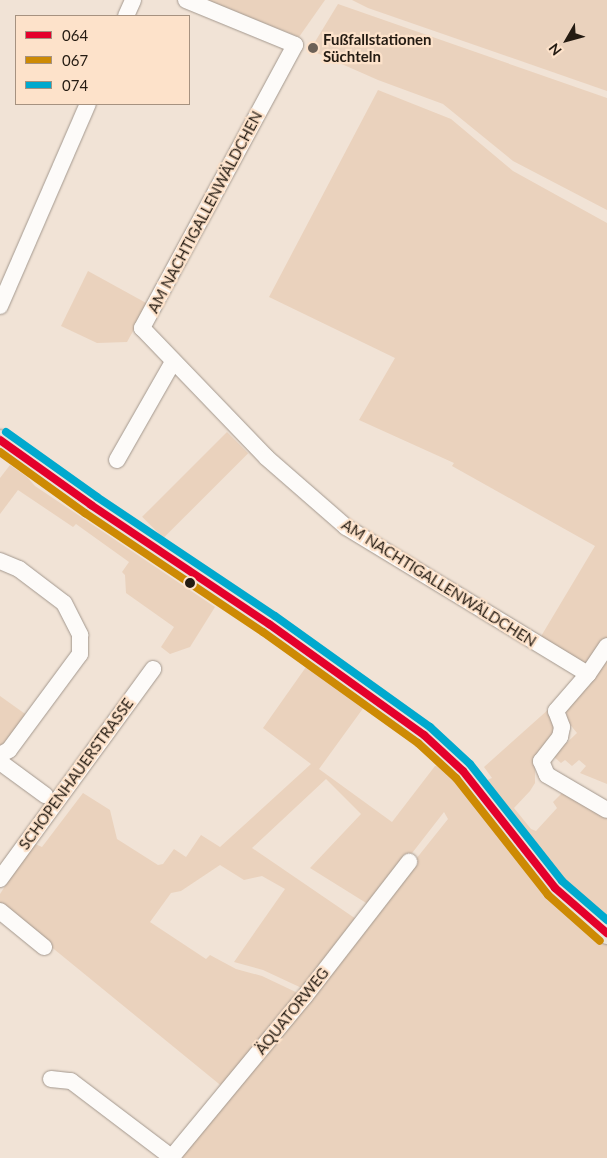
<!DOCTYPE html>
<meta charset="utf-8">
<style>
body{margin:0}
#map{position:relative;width:607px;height:1158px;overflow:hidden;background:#f1e3d6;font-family:Lato,sans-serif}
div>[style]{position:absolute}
.green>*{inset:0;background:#ead2bd;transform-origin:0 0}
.roads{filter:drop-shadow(0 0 1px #a3988e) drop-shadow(0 0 1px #a3988e)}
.minor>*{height:16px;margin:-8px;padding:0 8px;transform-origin:8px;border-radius:8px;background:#fdfbf9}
.major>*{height:21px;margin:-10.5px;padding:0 10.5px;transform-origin:10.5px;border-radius:10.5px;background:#eae2da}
.bus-1>*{height:8px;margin:-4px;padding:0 4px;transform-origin:4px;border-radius:4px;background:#e4002b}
.bus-2>*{height:8px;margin:-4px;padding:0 4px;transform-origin:4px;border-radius:4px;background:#cd8a04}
.bus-3>*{height:8px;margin:-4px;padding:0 4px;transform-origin:4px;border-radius:4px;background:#00a9ce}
.dots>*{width:14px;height:14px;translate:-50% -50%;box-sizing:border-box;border:2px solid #fde2ca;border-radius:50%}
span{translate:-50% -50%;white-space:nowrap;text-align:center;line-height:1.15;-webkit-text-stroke:4.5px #fde2ca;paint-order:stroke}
.poi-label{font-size:15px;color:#241b12;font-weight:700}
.left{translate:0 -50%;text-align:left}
.street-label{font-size:15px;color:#241b12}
.legend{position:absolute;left:15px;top:15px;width:175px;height:90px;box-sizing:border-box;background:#fde2ca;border:1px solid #a69280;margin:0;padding:6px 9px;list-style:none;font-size:15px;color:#241b12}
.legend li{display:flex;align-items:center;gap:10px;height:25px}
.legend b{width:25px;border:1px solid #a69280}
.north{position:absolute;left:542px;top:15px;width:50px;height:50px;-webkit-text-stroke:4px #fde2ca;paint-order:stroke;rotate:232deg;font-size:14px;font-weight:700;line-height:20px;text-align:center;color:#241b12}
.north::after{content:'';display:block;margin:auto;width:18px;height:22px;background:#241b12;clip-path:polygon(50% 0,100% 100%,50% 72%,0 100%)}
</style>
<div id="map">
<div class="green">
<i style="clip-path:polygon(207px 0,325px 0,299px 37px)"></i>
<i style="clip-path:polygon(352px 0,607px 0,607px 91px,368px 8px)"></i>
<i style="clip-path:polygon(338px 4px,607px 98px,607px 210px,513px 161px,443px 104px,378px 80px,310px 50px)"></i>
<i style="clip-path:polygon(378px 90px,451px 119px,513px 171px,607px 223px,607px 638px,587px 667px,540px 638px,595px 546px,452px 466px,454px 463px,359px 420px,395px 358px,269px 297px)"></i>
<i style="clip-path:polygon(88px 271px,148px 304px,127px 342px,97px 343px,61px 326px)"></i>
<i style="left:227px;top:432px;width:30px;height:120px;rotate:45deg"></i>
<i style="clip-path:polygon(10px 465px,27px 477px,35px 486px,215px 607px,190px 647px,170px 654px,161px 647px,174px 627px,126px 593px,125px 575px,122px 572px,129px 562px,76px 524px,73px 527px,18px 490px,0 514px,0 478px)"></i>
<i style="clip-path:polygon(607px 655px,607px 784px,580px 773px,586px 766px,579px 760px,572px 766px,565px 760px,561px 763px,553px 756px,577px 733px,568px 722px,566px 710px)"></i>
<i style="clip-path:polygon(306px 667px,364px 707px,319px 769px,392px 822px,435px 766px,447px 767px,607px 940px,607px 1158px,177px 1158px,448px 819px,444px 812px,371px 906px,310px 868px,361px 814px,326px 779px,252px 848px,359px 921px,306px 990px,263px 970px,234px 962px,285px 889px,262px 876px,244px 880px,220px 865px,181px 891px,171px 893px,150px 922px,206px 959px,210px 955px,236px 969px,262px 976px,302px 995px,224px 1088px,0 905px,0 894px,33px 843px,42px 847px,83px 793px,110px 810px,117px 839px,158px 865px,163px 864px,174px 849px,186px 857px,201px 835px,220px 847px,311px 764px,263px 728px)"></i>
<i style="clip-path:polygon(0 696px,28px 716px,0 748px)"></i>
<i style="clip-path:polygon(550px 708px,554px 733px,535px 760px,535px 783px,530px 791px,514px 808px,531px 829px,536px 831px,557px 808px,553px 802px,563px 792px,607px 816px,607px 925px,553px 876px,480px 783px,492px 778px,484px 767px)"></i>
</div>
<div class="roads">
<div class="minor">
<i style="left:186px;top:0;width:118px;rotate:22.4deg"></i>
<i style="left:295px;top:45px;width:322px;rotate:118.4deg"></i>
<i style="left:142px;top:328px;width:180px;rotate:46.1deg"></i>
<i style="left:267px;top:458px;width:105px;rotate:41.1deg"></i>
<i style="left:346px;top:527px;width:283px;rotate:31.3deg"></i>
<i style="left:126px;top:16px;width:17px;rotate:-66deg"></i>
<i style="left:0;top:306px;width:220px;rotate:-66.5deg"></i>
<i style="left:117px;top:460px;width:113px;rotate:-60.3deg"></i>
<i style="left:0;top:561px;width:21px;rotate:23deg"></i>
<i style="left:19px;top:569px;width:56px;rotate:37.1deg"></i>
<i style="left:64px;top:603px;width:36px;rotate:63deg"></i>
<i style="left:80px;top:635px;width:19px;rotate:90deg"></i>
<i style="left:80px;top:654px;width:119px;rotate:126.5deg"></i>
<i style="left:9px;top:750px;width:10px;rotate:151deg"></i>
<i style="left:607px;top:646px;width:34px;rotate:124deg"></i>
<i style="left:588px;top:674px;width:49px;rotate:130.9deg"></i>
<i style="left:556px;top:711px;width:17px;rotate:69deg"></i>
<i style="left:562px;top:727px;width:10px;rotate:101deg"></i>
<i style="left:560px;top:737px;width:31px;rotate:128deg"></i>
<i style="left:541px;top:761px;width:15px;rotate:67deg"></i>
<i style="left:547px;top:775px;width:69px;rotate:30.3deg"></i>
<i style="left:0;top:762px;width:56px;rotate:36.3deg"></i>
<i style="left:0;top:879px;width:260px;rotate:-53.9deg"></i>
<i style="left:0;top:911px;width:57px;rotate:39.3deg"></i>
<i style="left:51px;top:1079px;width:20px;rotate:6deg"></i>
<i style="left:71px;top:1081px;width:126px;rotate:37.2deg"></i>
<i style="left:171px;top:1158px;width:210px;rotate:-50.4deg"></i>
<i style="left:305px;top:996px;width:170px;rotate:-52.2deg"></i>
</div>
<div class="major">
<i style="left:0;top:440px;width:112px;rotate:35.5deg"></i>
<i style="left:91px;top:505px;width:214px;rotate:33.8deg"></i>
<i style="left:269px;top:624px;width:191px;rotate:35.6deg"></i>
<i style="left:424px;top:735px;width:53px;rotate:42.7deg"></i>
<i style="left:463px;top:771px;width:149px;rotate:51.8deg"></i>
<i style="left:555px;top:888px;width:69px;rotate:40.9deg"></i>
</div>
</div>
<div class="bus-1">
<i style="left:0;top:440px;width:112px;rotate:35.5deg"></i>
<i style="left:91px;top:505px;width:214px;rotate:33.8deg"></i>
<i style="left:269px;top:624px;width:191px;rotate:35.6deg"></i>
<i style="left:424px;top:735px;width:53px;rotate:42.7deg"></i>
<i style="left:463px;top:771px;width:149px;rotate:51.8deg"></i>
<i style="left:555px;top:888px;width:69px;rotate:40.9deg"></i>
</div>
<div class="bus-2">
<i style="left:0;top:452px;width:105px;rotate:35.7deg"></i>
<i style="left:85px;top:513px;width:214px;rotate:33.8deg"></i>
<i style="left:263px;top:632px;width:191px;rotate:35.6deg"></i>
<i style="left:418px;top:743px;width:52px;rotate:42.6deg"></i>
<i style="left:456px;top:778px;width:149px;rotate:51.8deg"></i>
<i style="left:548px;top:895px;width:69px;rotate:41.5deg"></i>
</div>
<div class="bus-3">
<i style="left:6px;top:432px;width:112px;rotate:35.5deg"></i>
<i style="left:97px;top:497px;width:214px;rotate:33.8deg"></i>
<i style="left:275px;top:616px;width:191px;rotate:35.6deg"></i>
<i style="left:430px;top:727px;width:54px;rotate:42.8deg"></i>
<i style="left:470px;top:764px;width:149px;rotate:51.8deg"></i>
<i style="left:562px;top:881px;width:60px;rotate:40.9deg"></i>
</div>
<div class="dots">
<i style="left:313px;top:48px;background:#6c6157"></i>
<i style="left:190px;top:583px;background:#241b12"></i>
</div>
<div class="poi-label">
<span class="left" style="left:323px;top:48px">Fußfallstationen<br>Süchteln</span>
</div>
<div class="street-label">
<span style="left:205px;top:212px;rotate:-62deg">AM NACHTIGALLENWÄLDCHEN</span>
<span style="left:439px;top:583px;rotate:32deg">AM NACHTIGALLENWÄLDCHEN</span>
<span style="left:76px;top:774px;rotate:-54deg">SCHOPENHAUERSTRASSE</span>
<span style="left:292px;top:1011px;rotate:-51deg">ÄQUATORWEG</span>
</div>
<ul class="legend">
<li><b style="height:6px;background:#e4002b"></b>064</li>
<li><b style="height:6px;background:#cd8a04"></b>067</li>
<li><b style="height:6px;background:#00a9ce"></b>074</li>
</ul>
<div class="north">N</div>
</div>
